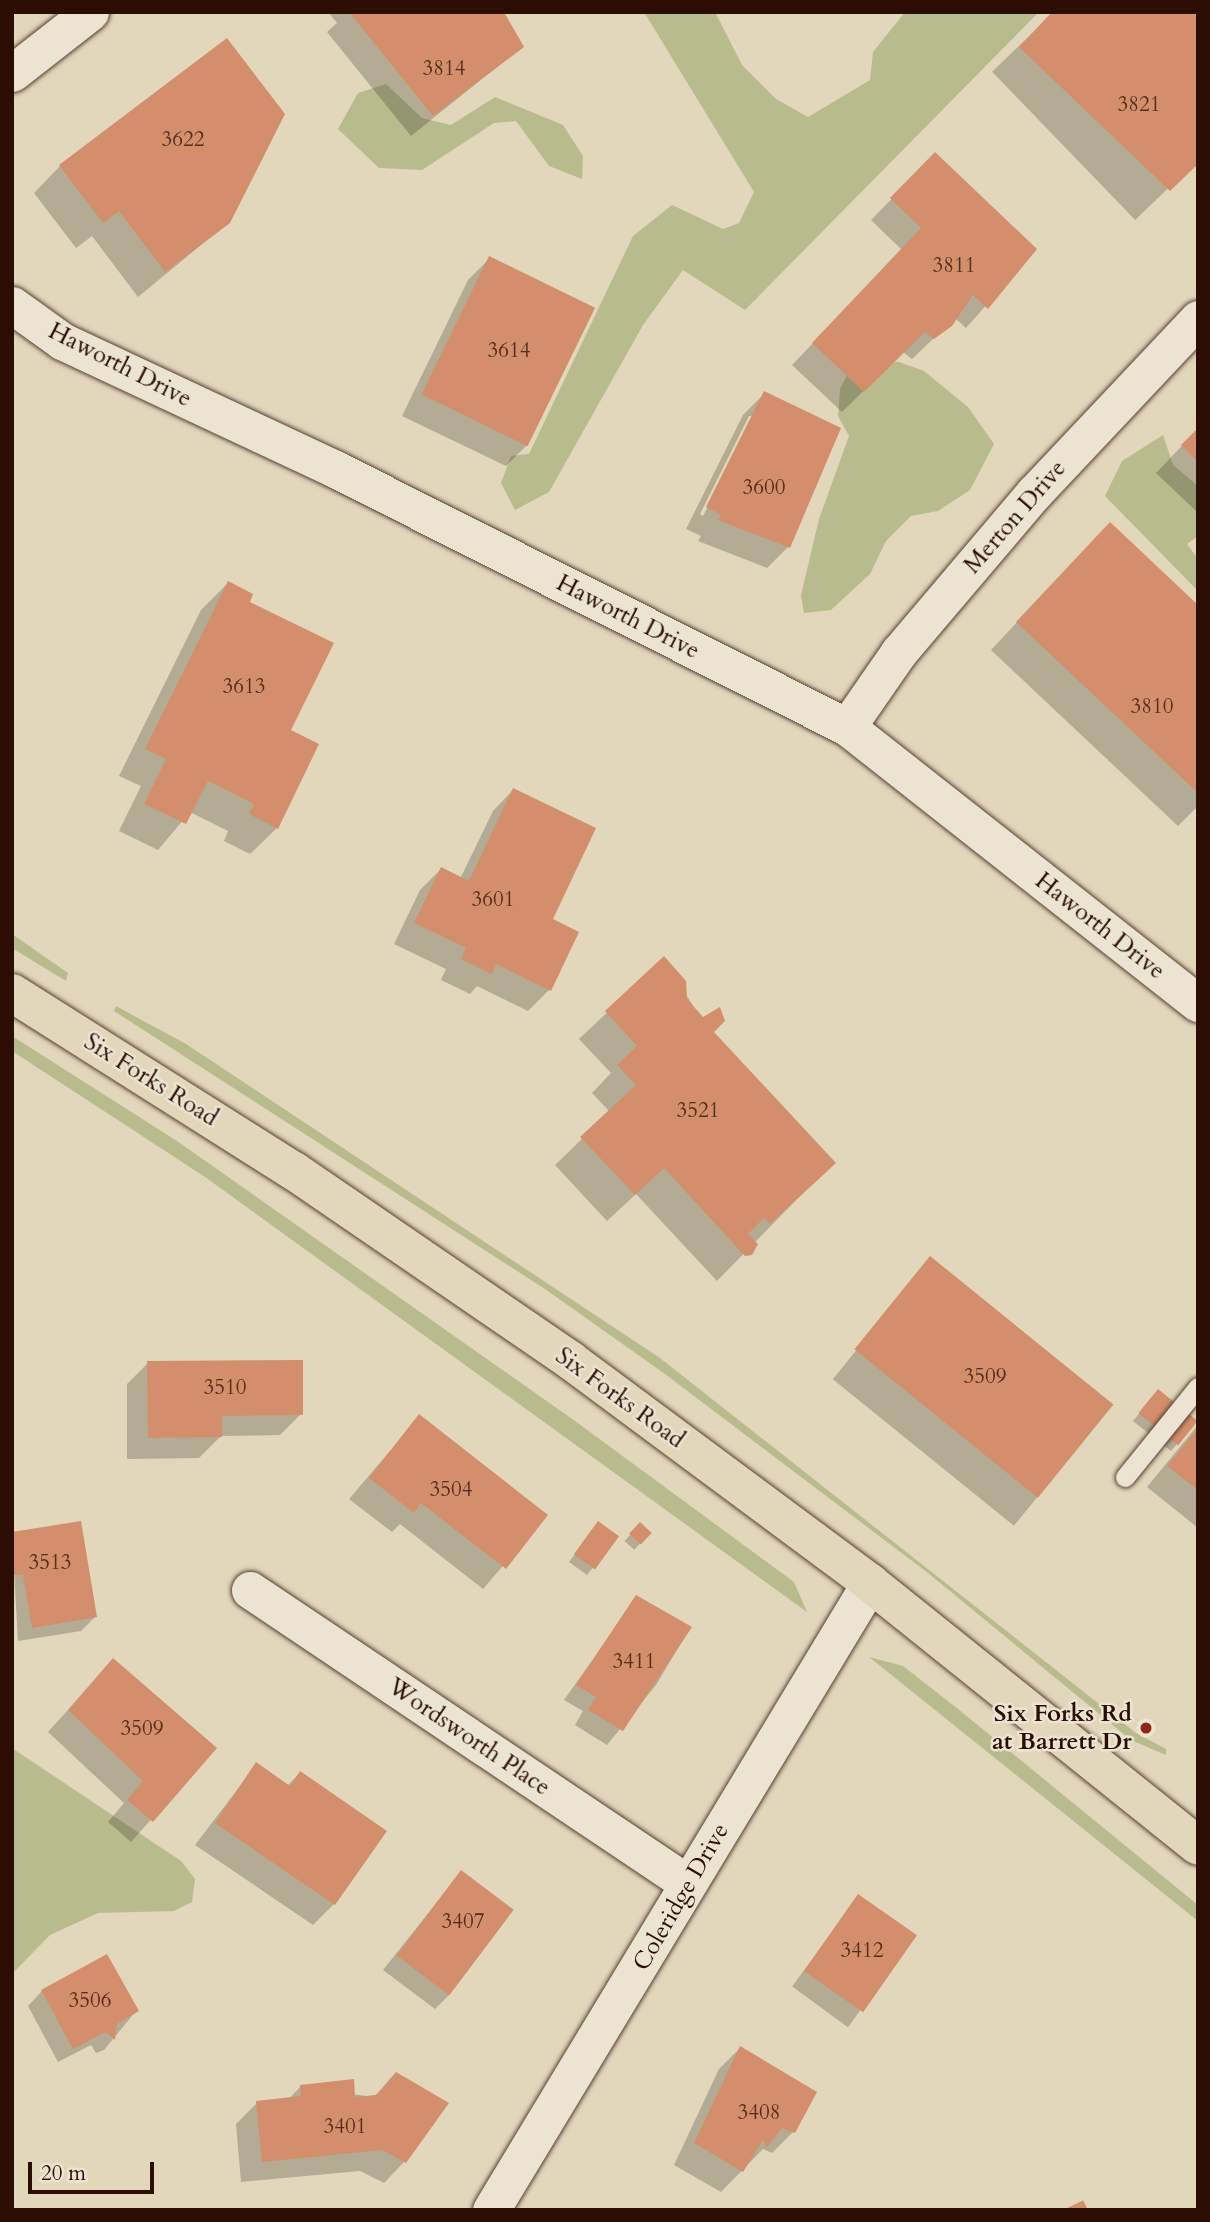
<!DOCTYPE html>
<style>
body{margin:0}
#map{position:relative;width:1210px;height:2222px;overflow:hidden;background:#e2d6bb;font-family:Cardo,serif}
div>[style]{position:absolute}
.green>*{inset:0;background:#b8bc8d}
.shadow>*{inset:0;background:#0003;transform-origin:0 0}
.building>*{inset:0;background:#d38e6c;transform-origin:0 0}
.roads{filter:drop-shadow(0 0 2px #593f30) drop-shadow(0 0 2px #593f30)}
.lane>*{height:19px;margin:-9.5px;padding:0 9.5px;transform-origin:9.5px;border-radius:9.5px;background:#ece4d3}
.street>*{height:37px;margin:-18.5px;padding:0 18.5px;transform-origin:18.5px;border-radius:18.5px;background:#ece4d3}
.primary>*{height:38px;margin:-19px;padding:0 19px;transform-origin:19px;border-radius:19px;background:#e2d6bb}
.dots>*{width:19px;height:19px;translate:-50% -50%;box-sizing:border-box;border:4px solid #ece4d3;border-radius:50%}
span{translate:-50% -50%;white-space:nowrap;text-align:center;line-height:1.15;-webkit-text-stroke:5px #ece4d3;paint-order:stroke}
.number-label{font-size:21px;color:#552d1c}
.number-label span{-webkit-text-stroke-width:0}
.street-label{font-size:24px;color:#2b0d01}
.poi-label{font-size:24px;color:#2b0d01;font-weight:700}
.right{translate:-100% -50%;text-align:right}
.frame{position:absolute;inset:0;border:14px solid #2b0d01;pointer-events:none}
.scale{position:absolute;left:28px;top:2162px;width:126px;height:32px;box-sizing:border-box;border:4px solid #2b0d01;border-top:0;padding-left:9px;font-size:21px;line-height:24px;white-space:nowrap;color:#2b0d01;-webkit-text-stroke:5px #ece4d3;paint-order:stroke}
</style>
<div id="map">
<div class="green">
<i style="clip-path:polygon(644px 12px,715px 12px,742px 65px,776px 99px,808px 117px,870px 80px,873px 52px,905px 12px,1039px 12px,745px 310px,683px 270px,643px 325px,549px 492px,515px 510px,501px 483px,511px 456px,529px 454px,633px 236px,672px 205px,723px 229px,739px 223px,754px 192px)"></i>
<i style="clip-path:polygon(386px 84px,422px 118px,451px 125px,495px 97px,563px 125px,583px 156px,582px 179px,549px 166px,516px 121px,494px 123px,422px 170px,379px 168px,338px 129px,358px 93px)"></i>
<i style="clip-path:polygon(854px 362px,899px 362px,924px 371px,968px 407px,994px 444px,970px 490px,938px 511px,911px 516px,886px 541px,870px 574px,831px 610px,804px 613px,801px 595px,819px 519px,849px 436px,838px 416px,840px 389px)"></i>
<i style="clip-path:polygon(1163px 435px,1173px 465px,1198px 486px,1198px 536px,1187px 544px,1198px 559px,1198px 591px,1105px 496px,1122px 461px)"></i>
<i style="clip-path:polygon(12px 934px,68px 973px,66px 981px,12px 948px)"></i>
<i style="clip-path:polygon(116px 1006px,186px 1044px,660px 1358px,1136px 1733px,1166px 1749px,1166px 1755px,1131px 1740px,928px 1573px,665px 1374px,545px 1289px,114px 1011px)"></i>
<i style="clip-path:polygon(12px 1036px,177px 1141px,575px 1421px,794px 1582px,807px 1612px,205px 1177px,12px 1051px)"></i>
<i style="clip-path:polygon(869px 1657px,903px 1666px,958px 1709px,1198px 1905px,1198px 1921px)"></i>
<i style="clip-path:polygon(12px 1748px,181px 1861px,195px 1879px,192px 1902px,174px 1911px,98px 1913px,50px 1935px,12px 1974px)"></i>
</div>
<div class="shadow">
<i style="clip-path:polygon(328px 12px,498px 12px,522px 47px,411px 136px,327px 32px,337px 23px)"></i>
<i style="left:1054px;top:12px;width:206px;height:86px;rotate:46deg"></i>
<i style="clip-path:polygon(60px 166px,229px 222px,138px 297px,92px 236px,76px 248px,34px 193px)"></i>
<i style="clip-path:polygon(915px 175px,1035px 250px,966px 328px,955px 318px,912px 359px,903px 352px,842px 412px,792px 365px,902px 250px,871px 220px)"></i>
<i style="clip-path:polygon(489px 259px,527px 445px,506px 466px,402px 416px,468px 280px)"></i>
<i style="clip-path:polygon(evenodd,764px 394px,788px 547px,767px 568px,698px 541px,701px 536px,686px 529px,743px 415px,764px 394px,749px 416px,753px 416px,703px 516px,700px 514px,749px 416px)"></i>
<i style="clip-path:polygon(1198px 429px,1198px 513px,1156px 473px)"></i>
<i style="clip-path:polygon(1084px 551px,1198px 607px,1198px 806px,1178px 826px,991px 650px)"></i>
<i style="clip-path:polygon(228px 583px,247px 603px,288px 731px,277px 828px,250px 854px,224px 841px,228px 831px,190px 812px,158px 850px,119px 831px,141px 786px,119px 776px,201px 610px)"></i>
<i style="clip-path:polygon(513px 790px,551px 919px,549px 990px,528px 1011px,477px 986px,470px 994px,441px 980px,446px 969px,394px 944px,420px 890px,441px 869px,460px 879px,493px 811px)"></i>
<i style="clip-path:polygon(664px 959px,807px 1189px,717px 1281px,636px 1194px,607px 1221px,555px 1165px,610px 1112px,592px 1093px,611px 1073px,579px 1039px)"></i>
<i style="left:931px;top:1258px;width:233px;height:156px;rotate:39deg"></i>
<i style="clip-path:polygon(148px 1363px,301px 1414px,280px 1435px,221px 1436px,199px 1458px,127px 1459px,127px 1384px)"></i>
<i style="clip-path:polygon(1152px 1398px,1177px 1444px,1171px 1451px,1133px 1421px)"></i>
<i style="clip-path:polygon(419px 1417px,546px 1516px,483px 1589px,400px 1524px,392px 1532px,349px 1499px)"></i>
<i style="clip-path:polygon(1198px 1425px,1198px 1528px,1147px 1487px)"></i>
<i style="left:640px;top:1524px;width:13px;height:23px;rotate:42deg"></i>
<i style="clip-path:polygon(592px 1530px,617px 1537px,587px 1575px,569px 1562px)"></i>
<i style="clip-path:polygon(12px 1534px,95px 1617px,81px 1631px,18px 1641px)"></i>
<i style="clip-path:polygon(637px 1597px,690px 1628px,656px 1685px,607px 1745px,575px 1725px,583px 1711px,564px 1700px)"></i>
<i style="clip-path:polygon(113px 1660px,215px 1748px,131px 1842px,108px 1822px,124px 1803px,48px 1732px)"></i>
<i style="clip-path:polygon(256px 1765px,287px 1786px,300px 1773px,334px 1904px,313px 1925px,195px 1845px)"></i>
<i style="clip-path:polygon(461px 1872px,449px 1995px,435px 2009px,383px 1970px)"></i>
<i style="left:858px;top:1896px;width:69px;height:112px;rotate:36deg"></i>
<i style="clip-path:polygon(42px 1991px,136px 2011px,104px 2050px,96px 2053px,91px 2045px,58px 2062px,28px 2006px)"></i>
<i style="clip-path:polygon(740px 2048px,793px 2132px,772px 2153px,763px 2149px,721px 2192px,674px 2165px,719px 2069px)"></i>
<i style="clip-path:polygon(396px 2075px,405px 2161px,384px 2183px,360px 2171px,241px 2182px,236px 2124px,257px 2103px,288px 2100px,300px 2087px,374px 2097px)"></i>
</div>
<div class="building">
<i style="clip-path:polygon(349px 12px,504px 12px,524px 47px,433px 116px)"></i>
<i style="clip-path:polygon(1052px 12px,1198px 12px,1198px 164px,1170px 191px,1019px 47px)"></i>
<i style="clip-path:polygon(227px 38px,285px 114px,230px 223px,165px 272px,119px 211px,103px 223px,59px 165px)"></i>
<i style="clip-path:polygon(935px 152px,1037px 249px,988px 309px,973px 295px,952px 326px,934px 339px,925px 332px,864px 392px,812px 343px,921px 228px,890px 198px)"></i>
<i style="left:489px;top:256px;width:118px;height:154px;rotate:26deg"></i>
<i style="clip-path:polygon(764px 391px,841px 428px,790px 548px,718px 520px,721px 515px,706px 507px)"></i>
<i style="clip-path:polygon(1198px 428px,1198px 462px,1181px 445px)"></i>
<i style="clip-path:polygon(1110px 522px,1198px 605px,1198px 793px,1016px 622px)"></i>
<i style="clip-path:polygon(228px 581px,253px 594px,250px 602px,334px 643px,291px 730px,319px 744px,278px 829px,249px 814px,254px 804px,208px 781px,186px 824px,144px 804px,166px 759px,145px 749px)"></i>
<i style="clip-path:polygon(513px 788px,596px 828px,553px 919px,579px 932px,551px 991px,496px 964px,492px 974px,461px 959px,466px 948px,414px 923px,441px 867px,469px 881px)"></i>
<i style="clip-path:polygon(664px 956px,686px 981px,687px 999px,703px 1017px,720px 1007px,725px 1021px,714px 1032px,836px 1163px,770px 1224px,764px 1218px,748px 1234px,758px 1244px,752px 1255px,745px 1256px,664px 1168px,635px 1195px,580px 1137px,636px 1085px,617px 1065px,637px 1046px,605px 1011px)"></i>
<i style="left:930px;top:1256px;width:236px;height:120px;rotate:39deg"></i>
<i style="clip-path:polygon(303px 1360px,303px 1415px,222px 1416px,222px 1437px,148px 1438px,147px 1361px)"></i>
<i style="left:1158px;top:1389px;width:51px;height:31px;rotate:39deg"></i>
<i style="clip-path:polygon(419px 1414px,548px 1515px,506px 1569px,421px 1503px,414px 1513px,369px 1478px)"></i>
<i style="clip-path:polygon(1198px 1428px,1198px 1490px,1167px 1466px)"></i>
<i style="clip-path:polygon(81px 1521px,97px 1617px,32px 1628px,23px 1575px,12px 1575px,12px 1532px)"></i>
<i style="left:598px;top:1521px;width:26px;height:41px;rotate:36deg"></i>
<i style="left:640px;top:1522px;width:16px;height:16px;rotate:43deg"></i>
<i style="clip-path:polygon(636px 1595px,692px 1627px,623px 1731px,588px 1710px,596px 1697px,576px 1685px)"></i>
<i style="clip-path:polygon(113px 1658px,217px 1748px,153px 1822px,127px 1800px,143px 1781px,68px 1710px)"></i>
<i style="clip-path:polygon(256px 1762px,290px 1786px,300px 1771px,387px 1831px,335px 1905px,215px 1823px)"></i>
<i style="left:461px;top:1870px;width:66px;height:107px;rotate:37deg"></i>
<i style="left:858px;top:1894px;width:72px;height:94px;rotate:35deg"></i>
<i style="clip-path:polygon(107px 1954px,139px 2011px,117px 2024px,115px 2040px,106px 2032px,73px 2049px,41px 1990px)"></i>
<i style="clip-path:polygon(740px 2046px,817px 2092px,795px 2133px,782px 2128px,767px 2147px,763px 2140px,743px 2172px,694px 2143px)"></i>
<i style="clip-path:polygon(396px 2072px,449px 2103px,406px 2163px,382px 2150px,262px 2162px,256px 2101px,301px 2096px,300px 2085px,354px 2079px,355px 2097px,376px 2095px)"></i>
<i style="clip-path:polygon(1083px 2200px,1088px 2210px,1063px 2210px,1082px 2201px)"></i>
</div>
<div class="roads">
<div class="lane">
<i style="left:1125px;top:1477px;width:116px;rotate:-51deg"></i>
</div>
<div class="street">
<i style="left:12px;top:73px;width:99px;rotate:-38deg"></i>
<i style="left:12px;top:305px;width:62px;rotate:35.8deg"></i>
<i style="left:62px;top:341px;width:302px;rotate:25.1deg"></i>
<i style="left:335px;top:469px;width:573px;rotate:26.74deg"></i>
<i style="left:847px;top:727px;width:447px;rotate:38.2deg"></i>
<i style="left:847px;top:727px;width:91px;rotate:-55.3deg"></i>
<i style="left:899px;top:652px;width:209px;rotate:-49.7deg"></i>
<i style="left:1034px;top:493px;width:239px;rotate:-46.7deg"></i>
<i style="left:250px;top:1590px;width:526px;rotate:33.84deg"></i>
<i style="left:491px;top:2210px;width:733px;rotate:-58.85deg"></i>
</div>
<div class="primary">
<i style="left:12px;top:993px;width:333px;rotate:32.3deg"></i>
<i style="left:294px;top:1171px;width:335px;rotate:34.4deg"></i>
<i style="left:570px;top:1360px;width:374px;rotate:36.6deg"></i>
<i style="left:870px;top:1583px;width:420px;rotate:38.7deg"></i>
</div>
</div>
<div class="dots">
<i style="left:1146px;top:1728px;background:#8f2418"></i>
</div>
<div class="number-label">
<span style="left:444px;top:69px">3814</span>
<span style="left:1139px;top:105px">3821</span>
<span style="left:183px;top:140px">3622</span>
<span style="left:954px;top:266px">3811</span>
<span style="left:509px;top:351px">3614</span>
<span style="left:764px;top:488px">3600</span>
<span style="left:244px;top:687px">3613</span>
<span style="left:1152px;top:707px">3810</span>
<span style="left:493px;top:900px">3601</span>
<span style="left:698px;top:1111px">3521</span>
<span style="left:985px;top:1377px">3509</span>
<span style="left:225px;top:1388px">3510</span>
<span style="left:451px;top:1490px">3504</span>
<span style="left:50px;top:1563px">3513</span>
<span style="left:634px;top:1662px">3411</span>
<span style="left:142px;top:1729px">3509</span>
<span style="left:463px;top:1922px">3407</span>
<span style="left:862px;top:1951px">3412</span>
<span style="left:90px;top:2001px">3506</span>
<span style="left:759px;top:2113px">3408</span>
<span style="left:345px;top:2127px">3401</span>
</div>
<div class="street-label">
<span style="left:120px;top:365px;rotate:27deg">Haworth Drive</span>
<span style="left:1015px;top:517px;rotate:-49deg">Merton Drive</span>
<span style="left:628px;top:617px;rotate:27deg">Haworth Drive</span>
<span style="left:1100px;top:926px;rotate:38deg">Haworth Drive</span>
<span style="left:151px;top:1080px;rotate:32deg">Six Forks Road</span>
<span style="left:620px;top:1398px;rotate:36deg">Six Forks Road</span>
<span style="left:469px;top:1737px;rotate:34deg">Wordsworth Place</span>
<span style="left:681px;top:1897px;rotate:-60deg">Coleridge Drive</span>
</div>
<div class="poi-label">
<span class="right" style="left:1132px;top:1728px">Six Forks Rd<br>at Barrett Dr</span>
</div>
<div class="frame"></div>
<div class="scale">20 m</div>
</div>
